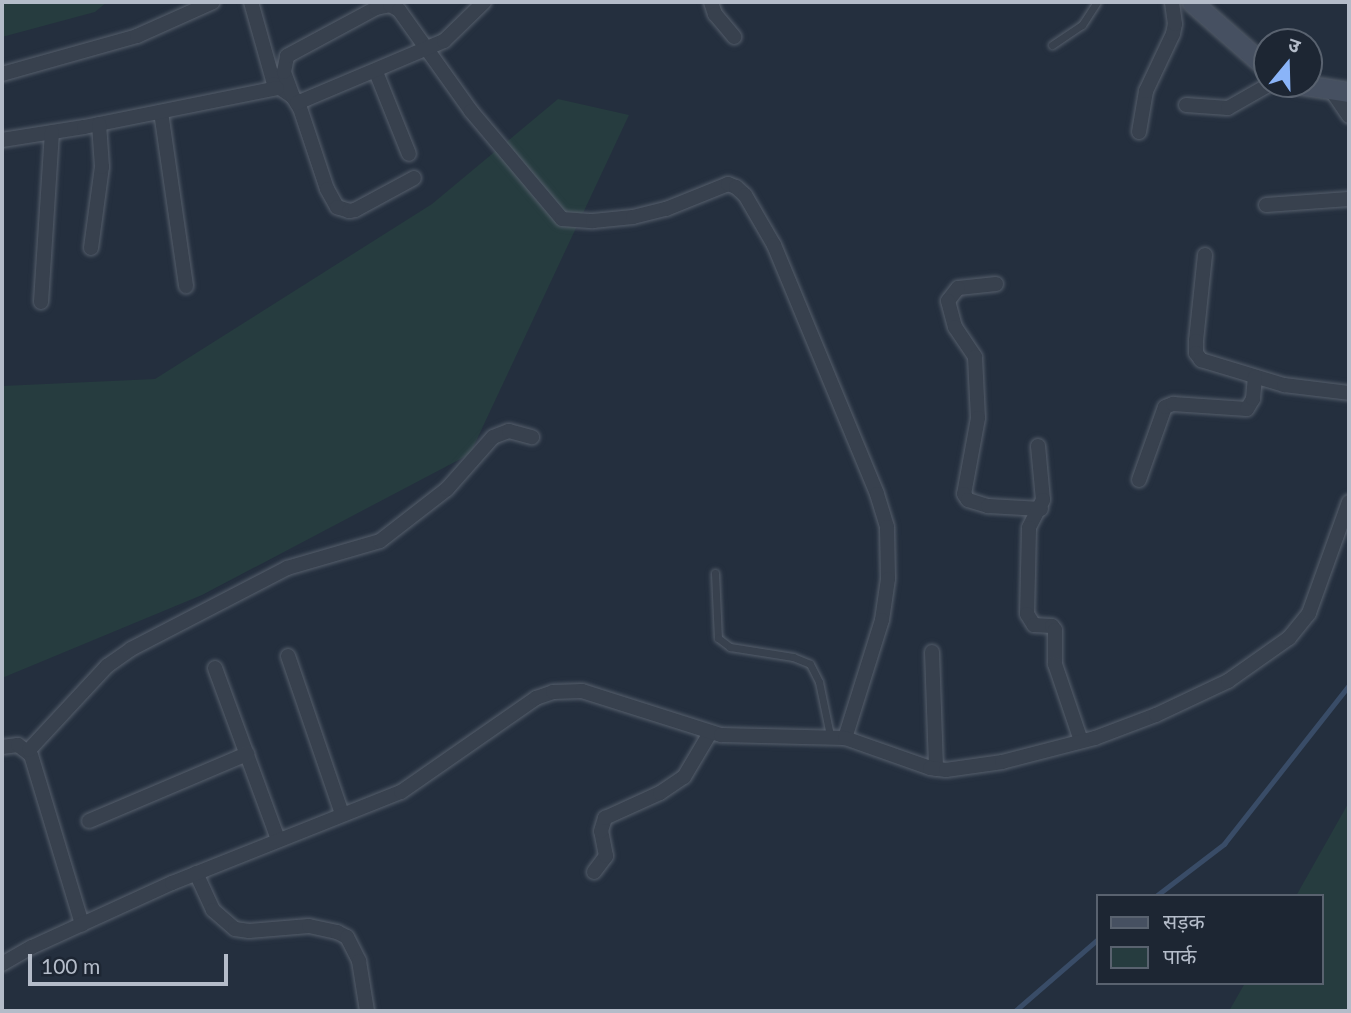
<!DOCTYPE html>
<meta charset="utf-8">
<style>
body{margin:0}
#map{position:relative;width:1351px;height:1013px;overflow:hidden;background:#242f3e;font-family:Lato,"Noto Sans Devanagari",sans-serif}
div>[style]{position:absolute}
.green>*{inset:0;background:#263c3f}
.stream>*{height:4.5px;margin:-2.25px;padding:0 2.25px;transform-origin:2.25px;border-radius:2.25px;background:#394c67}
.roads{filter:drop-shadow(0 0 2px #565f6c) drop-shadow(0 0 2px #565f6c)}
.lane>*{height:7px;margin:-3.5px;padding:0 3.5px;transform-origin:3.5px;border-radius:3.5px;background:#38414e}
.street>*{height:14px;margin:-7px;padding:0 7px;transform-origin:7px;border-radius:7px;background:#38414e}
.secondary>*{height:19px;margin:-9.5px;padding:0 9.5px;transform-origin:9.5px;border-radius:9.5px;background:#465061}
span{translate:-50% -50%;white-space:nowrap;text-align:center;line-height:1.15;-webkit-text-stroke:5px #1d2633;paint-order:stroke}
.frame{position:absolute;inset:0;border:4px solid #b4bcc9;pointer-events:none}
.legend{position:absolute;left:1096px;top:894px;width:228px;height:91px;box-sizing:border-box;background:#1d2633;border:2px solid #59626f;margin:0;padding:9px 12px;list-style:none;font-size:21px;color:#b4bcc9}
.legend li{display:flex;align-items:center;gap:14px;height:35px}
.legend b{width:35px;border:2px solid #59626f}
.north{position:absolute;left:1253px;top:28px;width:70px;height:70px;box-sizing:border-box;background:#1d2633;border:2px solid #59626f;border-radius:50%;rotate:19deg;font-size:19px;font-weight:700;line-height:28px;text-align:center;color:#b4bcc9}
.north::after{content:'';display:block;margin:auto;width:24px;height:32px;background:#8ab4f8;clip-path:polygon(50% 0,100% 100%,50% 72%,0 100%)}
.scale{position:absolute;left:28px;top:954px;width:200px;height:32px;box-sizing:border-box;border:4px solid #b4bcc9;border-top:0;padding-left:9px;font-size:21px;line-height:24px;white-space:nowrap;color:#b4bcc9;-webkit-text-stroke:5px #1d2633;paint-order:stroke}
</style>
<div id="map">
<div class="green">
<i style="clip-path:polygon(2px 2px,107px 2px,95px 12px,2px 37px)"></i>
<i style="clip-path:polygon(558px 99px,629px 115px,470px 454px,202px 595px,2px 678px,2px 386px,155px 379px,432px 204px)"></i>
<i style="clip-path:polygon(1349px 802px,1349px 1011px,1229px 1011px,1245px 983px,1321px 983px,1321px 896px,1296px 896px)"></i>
</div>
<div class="stream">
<i style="left:1156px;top:896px;width:86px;rotate:-37.4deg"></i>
<i style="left:1224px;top:844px;width:202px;rotate:-51.8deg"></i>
<i style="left:1015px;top:1011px;width:108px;rotate:-40.9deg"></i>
</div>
<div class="roads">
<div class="lane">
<i style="left:1052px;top:45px;width:36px;rotate:-34deg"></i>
<i style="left:1082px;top:25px;width:27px;rotate:-57deg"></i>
<i style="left:715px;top:573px;width:65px;rotate:87.4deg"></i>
<i style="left:718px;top:638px;width:15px;rotate:37deg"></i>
<i style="left:730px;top:647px;width:64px;rotate:9deg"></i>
<i style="left:793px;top:657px;width:18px;rotate:22deg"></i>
<i style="left:810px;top:664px;width:20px;rotate:63deg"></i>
<i style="left:819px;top:682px;width:54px;rotate:78.3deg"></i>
</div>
<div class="street">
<i style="left:251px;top:2px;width:85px;rotate:74.3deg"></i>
<i style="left:274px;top:84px;width:23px;rotate:34deg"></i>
<i style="left:293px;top:97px;width:13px;rotate:58deg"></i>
<i style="left:300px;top:108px;width:85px;rotate:71.6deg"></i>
<i style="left:327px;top:189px;width:21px;rotate:61deg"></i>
<i style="left:337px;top:207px;width:13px;rotate:18deg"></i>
<i style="left:349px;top:211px;width:6px;rotate:-9deg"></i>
<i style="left:355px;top:210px;width:67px;rotate:-28.5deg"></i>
<i style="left:711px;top:2px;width:13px;rotate:72deg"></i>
<i style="left:715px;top:14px;width:30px;rotate:50deg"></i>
<i style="left:376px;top:72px;width:88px;rotate:68.1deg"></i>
<i style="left:2px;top:74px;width:140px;rotate:-15.7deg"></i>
<i style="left:137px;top:36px;width:83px;rotate:-24.1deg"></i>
<i style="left:1332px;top:91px;width:30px;rotate:56deg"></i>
<i style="left:293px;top:97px;width:27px;rotate:-110deg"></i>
<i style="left:284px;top:72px;width:16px;rotate:-79deg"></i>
<i style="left:287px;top:56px;width:101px;rotate:-28.3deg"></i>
<i style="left:376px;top:8px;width:14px;rotate:-12deg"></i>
<i style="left:390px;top:5px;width:10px;rotate:29deg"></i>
<i style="left:399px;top:10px;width:124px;rotate:54.5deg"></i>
<i style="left:471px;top:111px;width:141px;rotate:49.9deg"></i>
<i style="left:562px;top:219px;width:31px;rotate:4deg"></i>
<i style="left:593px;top:221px;width:40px;rotate:-5.7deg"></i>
<i style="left:633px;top:217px;width:34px;rotate:-14deg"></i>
<i style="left:666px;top:209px;width:67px;rotate:-22deg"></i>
<i style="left:728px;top:184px;width:9px;rotate:21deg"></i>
<i style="left:736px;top:187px;width:12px;rotate:42deg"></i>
<i style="left:745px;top:195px;width:58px;rotate:59.9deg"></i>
<i style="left:774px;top:245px;width:269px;rotate:67.5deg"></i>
<i style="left:877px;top:494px;width:34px;rotate:73deg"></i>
<i style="left:887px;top:527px;width:52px;rotate:88.9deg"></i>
<i style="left:888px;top:579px;width:41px;rotate:98.3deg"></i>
<i style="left:882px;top:620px;width:124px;rotate:107.4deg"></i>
<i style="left:297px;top:103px;width:160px;rotate:-22.9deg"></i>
<i style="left:444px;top:41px;width:56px;rotate:-44.3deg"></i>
<i style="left:1186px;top:105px;width:42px;rotate:4.1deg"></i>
<i style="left:1228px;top:108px;width:48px;rotate:-29.7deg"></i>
<i style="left:161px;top:112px;width:176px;rotate:81.8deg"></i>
<i style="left:1139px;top:132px;width:42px;rotate:-80.3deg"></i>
<i style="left:1146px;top:91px;width:63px;rotate:-64.7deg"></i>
<i style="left:1173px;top:34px;width:10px;rotate:-79deg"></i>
<i style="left:1175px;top:24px;width:22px;rotate:-98deg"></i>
<i style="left:2px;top:140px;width:83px;rotate:-9deg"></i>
<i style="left:84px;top:127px;width:197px;rotate:-11.4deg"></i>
<i style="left:1266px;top:205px;width:83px;rotate:-4.1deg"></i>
<i style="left:91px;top:248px;width:82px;rotate:-82.3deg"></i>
<i style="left:102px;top:167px;width:43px;rotate:-94deg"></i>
<i style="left:1205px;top:255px;width:86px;rotate:96deg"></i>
<i style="left:1196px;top:341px;width:12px;rotate:90deg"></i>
<i style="left:1196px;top:353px;width:9px;rotate:54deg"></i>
<i style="left:1201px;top:360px;width:87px;rotate:16.8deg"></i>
<i style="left:1284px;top:385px;width:65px;rotate:7deg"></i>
<i style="left:996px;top:284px;width:38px;rotate:174deg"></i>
<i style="left:958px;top:288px;width:16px;rotate:128deg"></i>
<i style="left:948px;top:301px;width:27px;rotate:75deg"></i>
<i style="left:955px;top:327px;width:36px;rotate:56deg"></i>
<i style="left:975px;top:357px;width:61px;rotate:87.2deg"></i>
<i style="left:978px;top:418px;width:77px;rotate:100.4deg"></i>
<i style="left:964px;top:494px;width:7px;rotate:56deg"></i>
<i style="left:968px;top:500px;width:21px;rotate:17deg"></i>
<i style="left:988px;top:506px;width:53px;rotate:3.2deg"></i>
<i style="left:41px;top:302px;width:170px;rotate:-86.3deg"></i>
<i style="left:1038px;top:446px;width:54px;rotate:84.7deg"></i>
<i style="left:1043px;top:500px;width:31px;rotate:117deg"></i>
<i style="left:1029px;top:528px;width:86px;rotate:91.3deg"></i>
<i style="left:1027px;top:614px;width:13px;rotate:58deg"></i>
<i style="left:1034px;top:625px;width:18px;rotate:3deg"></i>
<i style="left:1052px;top:626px;width:5px;rotate:53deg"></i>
<i style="left:1055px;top:630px;width:34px;rotate:90deg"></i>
<i style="left:1055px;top:664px;width:81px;rotate:71.3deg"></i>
<i style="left:1139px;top:480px;width:77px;rotate:-70.4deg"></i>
<i style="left:1165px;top:407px;width:9px;rotate:-21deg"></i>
<i style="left:1173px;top:404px;width:74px;rotate:3.9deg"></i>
<i style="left:1247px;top:409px;width:12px;rotate:-59deg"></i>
<i style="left:1253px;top:399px;width:22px;rotate:-85deg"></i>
<i style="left:932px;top:652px;width:117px;rotate:88deg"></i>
<i style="left:288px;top:656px;width:167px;rotate:71.1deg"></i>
<i style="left:215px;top:668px;width:182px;rotate:69.8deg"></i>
<i style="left:2px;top:747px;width:16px;rotate:-7deg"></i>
<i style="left:18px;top:745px;width:16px;rotate:38deg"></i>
<i style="left:31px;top:755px;width:177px;rotate:73.2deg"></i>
<i style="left:29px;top:750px;width:115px;rotate:-47.1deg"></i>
<i style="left:107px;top:666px;width:29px;rotate:-35deg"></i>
<i style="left:131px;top:649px;width:176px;rotate:-27.4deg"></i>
<i style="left:287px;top:568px;width:97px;rotate:-16.2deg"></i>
<i style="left:380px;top:541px;width:85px;rotate:-37.8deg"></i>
<i style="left:447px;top:489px;width:69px;rotate:-48.5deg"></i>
<i style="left:493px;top:437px;width:17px;rotate:-21deg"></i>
<i style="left:509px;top:431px;width:24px;rotate:15deg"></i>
<i style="left:89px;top:821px;width:172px;rotate:-23deg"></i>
<i style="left:594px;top:872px;width:20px;rotate:-53deg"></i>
<i style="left:606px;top:856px;width:25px;rotate:-101deg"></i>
<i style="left:601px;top:831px;width:14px;rotate:-73deg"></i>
<i style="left:605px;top:818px;width:60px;rotate:-24.4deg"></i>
<i style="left:660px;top:793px;width:29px;rotate:-34deg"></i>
<i style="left:684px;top:777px;width:51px;rotate:-59.4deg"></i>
<i style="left:196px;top:873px;width:41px;rotate:65.3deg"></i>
<i style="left:213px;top:910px;width:29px;rotate:41deg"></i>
<i style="left:235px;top:929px;width:14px;rotate:8deg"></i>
<i style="left:249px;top:931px;width:60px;rotate:-4.8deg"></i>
<i style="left:309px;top:926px;width:29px;rotate:12deg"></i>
<i style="left:337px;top:932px;width:11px;rotate:27deg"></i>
<i style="left:347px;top:937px;width:27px;rotate:63deg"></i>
<i style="left:359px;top:961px;width:51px;rotate:80.9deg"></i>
<i style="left:2px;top:964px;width:34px;rotate:-30deg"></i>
<i style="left:32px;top:947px;width:154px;rotate:-24.6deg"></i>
<i style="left:172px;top:883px;width:246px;rotate:-21.7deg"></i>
<i style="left:401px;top:792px;width:165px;rotate:-34.8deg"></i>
<i style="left:536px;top:698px;width:18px;rotate:-19deg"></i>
<i style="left:553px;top:692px;width:29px;rotate:-2deg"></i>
<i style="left:582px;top:691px;width:146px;rotate:17.6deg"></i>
<i style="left:721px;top:735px;width:124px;rotate:1.4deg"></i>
<i style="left:845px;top:738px;width:90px;rotate:19.4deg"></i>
<i style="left:930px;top:768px;width:16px;rotate:7deg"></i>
<i style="left:946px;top:770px;width:57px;rotate:-8.1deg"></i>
<i style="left:1002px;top:762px;width:96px;rotate:-14.5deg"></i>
<i style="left:1095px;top:738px;width:65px;rotate:-20.7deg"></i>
<i style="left:1156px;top:715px;width:80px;rotate:-25.3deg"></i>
<i style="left:1228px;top:681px;width:75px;rotate:-35.2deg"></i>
<i style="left:1289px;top:638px;width:32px;rotate:-51deg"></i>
<i style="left:1309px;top:613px;width:118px;rotate:-70.2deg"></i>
</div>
<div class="secondary">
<i style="left:1192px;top:2px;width:100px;rotate:41.3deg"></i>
<i style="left:1298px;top:84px;width:52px;rotate:8.9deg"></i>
</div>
</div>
<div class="frame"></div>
<ul class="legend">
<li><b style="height:9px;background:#465061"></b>सड़क</li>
<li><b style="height:19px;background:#263c3f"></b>पार्क</li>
</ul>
<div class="north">उ</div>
<div class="scale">100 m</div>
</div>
